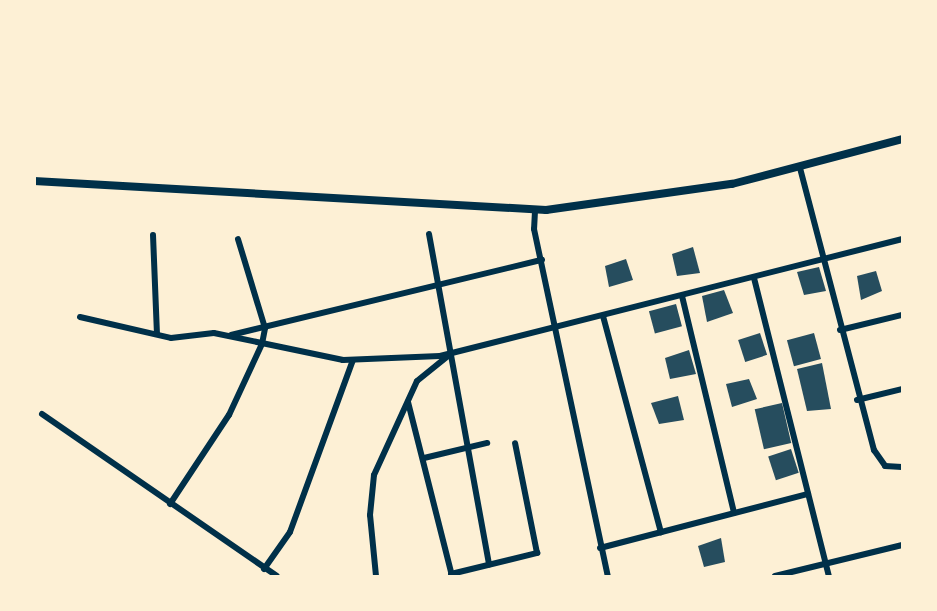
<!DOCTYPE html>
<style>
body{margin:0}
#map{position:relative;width:937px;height:611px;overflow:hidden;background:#fdf0d5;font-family:"Noto Sans",sans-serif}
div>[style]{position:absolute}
.building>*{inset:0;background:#264d5e;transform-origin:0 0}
.minor>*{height:6px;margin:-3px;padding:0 3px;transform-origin:3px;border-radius:3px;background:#003049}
.tertiary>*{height:8px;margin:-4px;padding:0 4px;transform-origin:4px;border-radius:4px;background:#003049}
span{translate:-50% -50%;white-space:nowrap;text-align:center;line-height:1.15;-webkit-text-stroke:6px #fdf0d5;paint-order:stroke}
.frame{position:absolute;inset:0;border:36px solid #fdf0d5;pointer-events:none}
</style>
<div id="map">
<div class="building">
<i style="clip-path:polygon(693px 247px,700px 273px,677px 276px,672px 254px)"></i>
<i style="clip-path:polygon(626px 259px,633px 280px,609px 287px,605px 266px)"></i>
<i style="clip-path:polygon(819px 267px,826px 291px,804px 295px,797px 272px)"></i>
<i style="clip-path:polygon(876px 271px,882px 291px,861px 300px,857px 276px)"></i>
<i style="clip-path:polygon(724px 290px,733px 313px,707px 322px,702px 296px)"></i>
<i style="left:676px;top:304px;width:23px;height:28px;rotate:75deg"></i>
<i style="left:760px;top:333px;width:23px;height:23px;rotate:72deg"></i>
<i style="left:814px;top:333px;width:27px;height:28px;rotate:75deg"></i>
<i style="clip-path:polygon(689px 350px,696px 374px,670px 379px,665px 358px)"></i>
<i style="clip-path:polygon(822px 363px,831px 409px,807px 411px,797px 369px)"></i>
<i style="clip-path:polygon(749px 379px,757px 399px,732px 407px,726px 384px)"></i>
<i style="clip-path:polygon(678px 396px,684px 420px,659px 424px,651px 403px)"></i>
<i style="left:782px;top:403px;width:41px;height:28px;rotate:77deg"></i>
<i style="left:791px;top:449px;width:25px;height:24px;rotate:72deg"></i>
<i style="clip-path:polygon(721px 538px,725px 562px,704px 567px,698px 546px)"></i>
</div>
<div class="minor">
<i style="left:800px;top:168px;width:292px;rotate:75.3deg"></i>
<i style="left:874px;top:450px;width:19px;rotate:55deg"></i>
<i style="left:885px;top:466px;width:17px;rotate:3deg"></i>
<i style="left:535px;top:211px;width:18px;rotate:93deg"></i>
<i style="left:534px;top:229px;width:355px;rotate:78deg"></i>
<i style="left:429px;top:234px;width:336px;rotate:79.7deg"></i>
<i style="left:153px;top:235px;width:99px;rotate:87.7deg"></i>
<i style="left:754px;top:278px;width:307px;rotate:75.9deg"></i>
<i style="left:682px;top:296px;width:223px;rotate:76.5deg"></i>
<i style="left:603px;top:316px;width:224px;rotate:75deg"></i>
<i style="left:80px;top:317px;width:93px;rotate:13deg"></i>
<i style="left:171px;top:338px;width:43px;rotate:-6.6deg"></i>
<i style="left:214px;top:333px;width:132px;rotate:11.8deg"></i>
<i style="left:343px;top:360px;width:97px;rotate:-2.4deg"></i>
<i style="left:440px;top:356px;width:477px;rotate:-14.2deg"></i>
<i style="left:840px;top:330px;width:64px;rotate:-13.6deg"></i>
<i style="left:231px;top:335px;width:320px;rotate:-13.6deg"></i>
<i style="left:857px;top:400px;width:46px;rotate:-13.7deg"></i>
<i style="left:408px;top:402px;width:179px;rotate:75.8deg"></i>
<i style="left:42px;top:414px;width:285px;rotate:34.6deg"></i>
<i style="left:424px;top:458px;width:65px;rotate:-13.4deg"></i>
<i style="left:170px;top:504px;width:107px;rotate:-56.5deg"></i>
<i style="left:229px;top:415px;width:78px;rotate:-65.1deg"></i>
<i style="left:262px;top:344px;width:16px;rotate:-79deg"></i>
<i style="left:265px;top:328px;width:93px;rotate:-106.9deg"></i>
<i style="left:600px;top:548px;width:215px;rotate:-14.6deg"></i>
<i style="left:264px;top:569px;width:45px;rotate:-54.9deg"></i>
<i style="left:290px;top:532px;width:183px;rotate:-69.9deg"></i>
<i style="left:451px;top:574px;width:89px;rotate:-13.7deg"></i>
<i style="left:537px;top:553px;width:112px;rotate:-101.3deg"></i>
<i style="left:376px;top:576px;width:61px;rotate:-95.6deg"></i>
<i style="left:370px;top:515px;width:40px;rotate:-84.3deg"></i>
<i style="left:374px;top:475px;width:103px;rotate:-65.4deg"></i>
<i style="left:417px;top:381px;width:40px;rotate:-39deg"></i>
<i style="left:775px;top:576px;width:131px;rotate:-13.7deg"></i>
</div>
<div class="tertiary">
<i style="left:34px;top:181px;width:513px;rotate:3.24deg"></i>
<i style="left:546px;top:210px;width:188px;rotate:-8deg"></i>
<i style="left:732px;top:184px;width:176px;rotate:-14.8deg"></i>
</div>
<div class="frame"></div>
</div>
